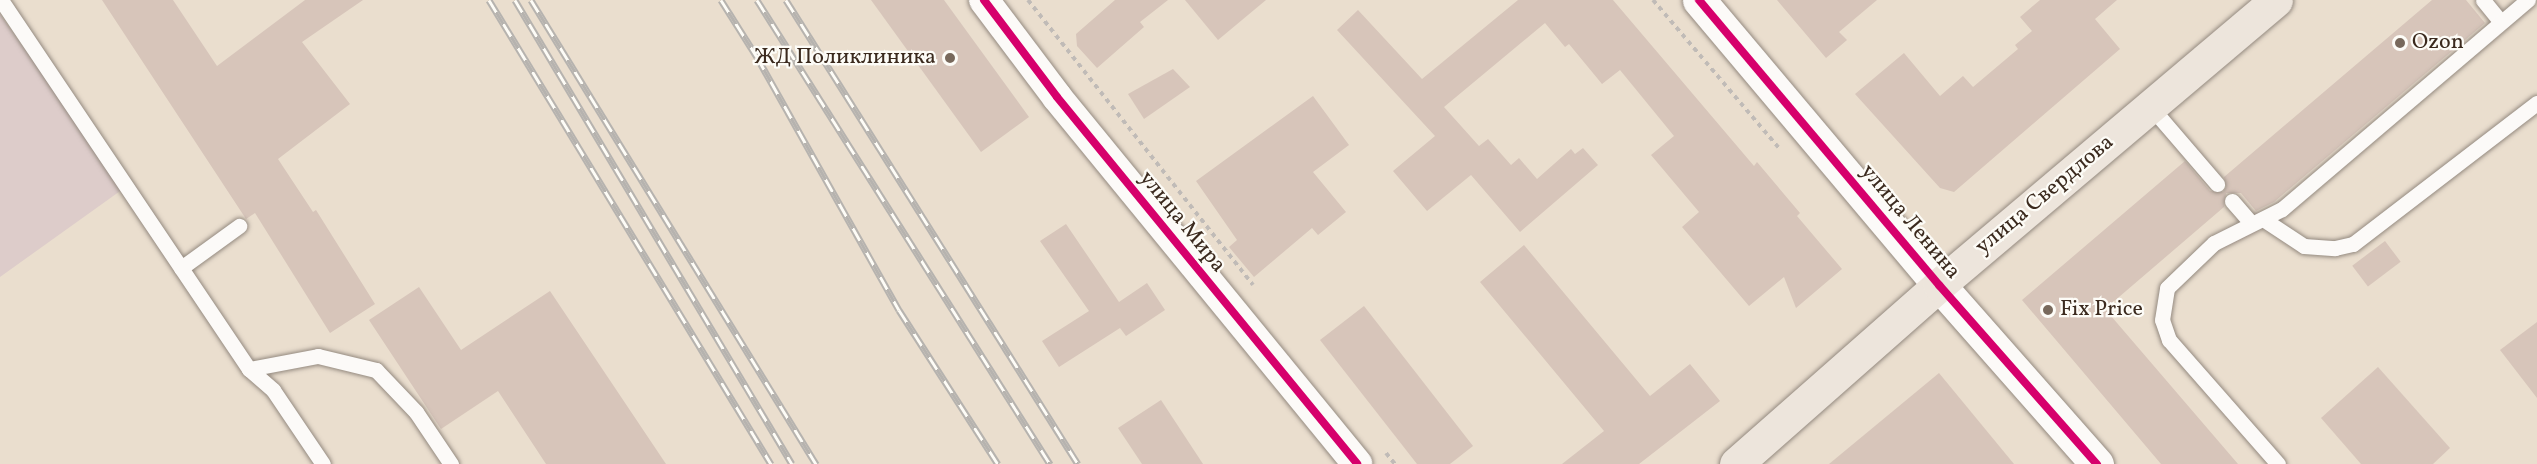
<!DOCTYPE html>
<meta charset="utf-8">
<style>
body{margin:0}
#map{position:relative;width:2537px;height:464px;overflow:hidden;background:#eadece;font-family:Vollkorn,serif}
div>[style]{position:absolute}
.industrial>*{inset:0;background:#ddccca}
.building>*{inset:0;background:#d7c5ba;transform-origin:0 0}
.path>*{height:4px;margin-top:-2px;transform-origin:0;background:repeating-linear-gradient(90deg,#c0bbb7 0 4.5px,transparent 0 9px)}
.roads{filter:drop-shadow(0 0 2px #948a80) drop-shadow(0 0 2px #948a80)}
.service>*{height:15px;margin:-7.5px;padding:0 7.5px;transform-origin:7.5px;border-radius:7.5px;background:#fcfaf8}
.minor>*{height:30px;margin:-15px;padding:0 15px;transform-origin:15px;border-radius:15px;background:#fcfaf8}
.tertiary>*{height:33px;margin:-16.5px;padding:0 16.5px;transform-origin:16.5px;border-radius:16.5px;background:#fcfaf8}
.primary>*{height:33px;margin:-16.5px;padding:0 16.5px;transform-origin:16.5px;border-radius:16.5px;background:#ede5dc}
.rail>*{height:7px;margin-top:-3.5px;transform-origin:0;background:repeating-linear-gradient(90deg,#fdfcf7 0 14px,#b6b3af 0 28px);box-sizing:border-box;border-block:2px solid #b6b3af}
.cycleway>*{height:8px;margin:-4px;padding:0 4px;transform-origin:4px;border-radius:4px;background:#d6006c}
.dots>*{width:16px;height:16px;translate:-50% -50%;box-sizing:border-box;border:3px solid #fdfcf7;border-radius:50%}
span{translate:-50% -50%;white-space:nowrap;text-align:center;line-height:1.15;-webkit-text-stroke:4.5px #fdfcf7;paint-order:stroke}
.poi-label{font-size:22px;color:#3b2a1e}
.left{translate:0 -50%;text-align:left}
.right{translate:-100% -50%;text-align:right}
.street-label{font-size:22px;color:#3b2a1e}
</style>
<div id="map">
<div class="industrial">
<i style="clip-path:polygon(0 14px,123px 189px,0 277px)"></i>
</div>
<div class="building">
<i style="clip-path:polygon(102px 0,173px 0,217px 66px,305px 0,363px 0,302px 42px,350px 104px,278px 159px,313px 212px,316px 210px,375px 304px,330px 333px,255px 213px,246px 219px)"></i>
<i style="clip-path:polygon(871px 0,944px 0,1029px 117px,981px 152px)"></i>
<i style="clip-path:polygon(1115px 0,1168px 0,1140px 22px,1144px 27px,1097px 68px,1077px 46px,1076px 34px)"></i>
<i style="clip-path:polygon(1185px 0,1266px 0,1218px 40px)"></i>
<i style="clip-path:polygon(1518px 0,1613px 0,1754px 166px,1757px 162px,1800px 213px,1797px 216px,1842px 269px,1796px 308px,1784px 277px,1749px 306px,1682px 227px,1699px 212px,1651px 155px,1674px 136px,1620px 70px,1602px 84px,1569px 44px,1565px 47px,1545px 23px,1444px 107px,1479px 146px,1488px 139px,1511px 165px,1519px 158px,1537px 179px,1571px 149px,1575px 154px,1583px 148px,1598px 165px,1520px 232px,1471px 175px,1427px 211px,1393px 171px,1435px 136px,1337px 30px,1358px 10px,1422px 79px)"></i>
<i style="clip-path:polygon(1777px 0,1877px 0,1839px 32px,1847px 40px,1826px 58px)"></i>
<i style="clip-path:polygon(2040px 0,2117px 0,2095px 19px,2120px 49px,1954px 192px,1940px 188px,1855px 94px,1904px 53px,1940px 96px,1963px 76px,1973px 87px,2018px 49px,2015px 45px,2032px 31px,2020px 17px)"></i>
<i style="clip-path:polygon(2432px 0,2466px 0,2485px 23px,2274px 202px,2256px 211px,2241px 193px,2226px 193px,2224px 207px,2105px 309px,2238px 464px,2161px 464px,2022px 300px,2185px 161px,2210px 191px,2223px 192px,2226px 187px,2224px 177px)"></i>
<i style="clip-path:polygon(1173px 69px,1190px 87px,1144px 119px,1128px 94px)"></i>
<i style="clip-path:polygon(1313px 96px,1349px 145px,1313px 172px,1346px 212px,1318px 235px,1312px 228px,1254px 277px,1229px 247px,1237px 240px,1196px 181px)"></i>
<i style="clip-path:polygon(1066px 224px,1119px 302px,1147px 283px,1165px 310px,1126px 336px,1120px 328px,1059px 367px,1042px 341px,1089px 311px,1040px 241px)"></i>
<i style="left:2385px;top:241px;width:26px;height:41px;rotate:53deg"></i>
<i style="clip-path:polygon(1524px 245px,1650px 396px,1690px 364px,1720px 401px,1639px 464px,1562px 464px,1604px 431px,1480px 282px)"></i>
<i style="clip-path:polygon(419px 287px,461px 350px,550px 291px,666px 464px,546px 464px,498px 391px,441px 429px,369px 320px)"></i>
<i style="clip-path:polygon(1364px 306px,1473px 446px,1450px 464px,1417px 464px,1320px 340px)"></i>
<i style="clip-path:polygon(2537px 322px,2537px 398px,2500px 350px)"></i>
<i style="clip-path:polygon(2378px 367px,2450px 448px,2433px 464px,2361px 464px,2321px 418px)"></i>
<i style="clip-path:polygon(1939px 373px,2014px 464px,1829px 464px)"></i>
<i style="clip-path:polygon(1161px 400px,1203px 464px,1142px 464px,1118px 428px)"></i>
</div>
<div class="path">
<i style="left:1028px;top:0;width:363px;rotate:51.7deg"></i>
<i style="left:1653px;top:0;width:194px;rotate:49.6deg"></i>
<i style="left:1386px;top:453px;width:14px;rotate:51deg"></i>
</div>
<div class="roads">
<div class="service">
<i style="left:1px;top:0;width:445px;rotate:56.1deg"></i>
<i style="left:249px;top:369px;width:32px;rotate:41deg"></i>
<i style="left:273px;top:390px;width:89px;rotate:56deg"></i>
<i style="left:2483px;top:0;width:28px;rotate:51deg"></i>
<i style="left:2150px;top:106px;width:103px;rotate:49.3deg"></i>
<i style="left:2232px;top:201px;width:29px;rotate:49deg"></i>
<i style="left:2263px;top:219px;width:49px;rotate:33.4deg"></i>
<i style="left:2304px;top:246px;width:31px;rotate:4deg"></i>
<i style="left:2335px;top:248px;width:18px;rotate:-13deg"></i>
<i style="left:2353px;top:244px;width:232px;rotate:-37.5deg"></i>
<i style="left:181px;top:268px;width:72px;rotate:-35.9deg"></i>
<i style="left:249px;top:369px;width:70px;rotate:-10.7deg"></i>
<i style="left:318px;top:356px;width:60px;rotate:13.6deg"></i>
<i style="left:376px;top:370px;width:58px;rotate:46.4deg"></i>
<i style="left:416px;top:412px;width:63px;rotate:56.1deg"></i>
<i style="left:2278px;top:464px;width:165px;rotate:-131.3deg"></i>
<i style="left:2169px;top:340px;width:21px;rotate:-109deg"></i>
<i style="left:2162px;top:320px;width:32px;rotate:-81deg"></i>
<i style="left:2167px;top:288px;width:65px;rotate:-43.8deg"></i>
<i style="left:2214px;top:243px;width:76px;rotate:-26.6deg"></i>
<i style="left:2282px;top:209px;width:323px;rotate:-40.4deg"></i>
</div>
<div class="minor">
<i style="left:984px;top:0;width:121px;rotate:53deg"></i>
<i style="left:1057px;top:97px;width:474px;rotate:50.7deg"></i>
</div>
<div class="tertiary">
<i style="left:1699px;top:0;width:373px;rotate:49.9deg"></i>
<i style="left:1939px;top:285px;width:239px;rotate:48.6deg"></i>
</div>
<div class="primary">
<i style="left:1736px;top:464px;width:271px;rotate:-41.4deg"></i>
<i style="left:1939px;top:285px;width:441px;rotate:-40.2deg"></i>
</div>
</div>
<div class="rail">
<i style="left:489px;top:0;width:543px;rotate:58.71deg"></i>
<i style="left:515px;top:0;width:540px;rotate:59.16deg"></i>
<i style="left:531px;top:0;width:545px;rotate:58.44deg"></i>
<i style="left:721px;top:0;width:67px;rotate:57.7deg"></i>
<i style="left:757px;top:57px;width:290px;rotate:60.7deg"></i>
<i style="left:899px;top:310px;width:183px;rotate:57.3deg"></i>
<i style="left:757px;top:0;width:549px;rotate:57.73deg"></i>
<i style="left:786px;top:0;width:548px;rotate:57.82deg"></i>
</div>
<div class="cycleway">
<i style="left:984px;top:0;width:121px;rotate:53deg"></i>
<i style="left:1057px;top:97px;width:474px;rotate:50.7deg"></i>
<i style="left:1699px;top:0;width:373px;rotate:49.9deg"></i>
<i style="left:1939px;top:285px;width:239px;rotate:48.6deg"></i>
</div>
<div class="dots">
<i style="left:2400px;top:43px;background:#78695c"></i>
<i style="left:950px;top:58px;background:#78695c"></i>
<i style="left:2048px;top:310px;background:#78695c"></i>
</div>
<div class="poi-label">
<span class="left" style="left:2412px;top:43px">Ozon</span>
<span class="right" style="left:936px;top:58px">ЖД Поликлиника</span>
<span class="left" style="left:2060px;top:310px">Fix Price</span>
</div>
<div class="street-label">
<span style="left:2045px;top:195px;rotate:-40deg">улица Свердлова</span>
<span style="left:1182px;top:222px;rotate:51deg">улица Мира</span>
<span style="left:1910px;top:222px;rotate:50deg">улица Ленина</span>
</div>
</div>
